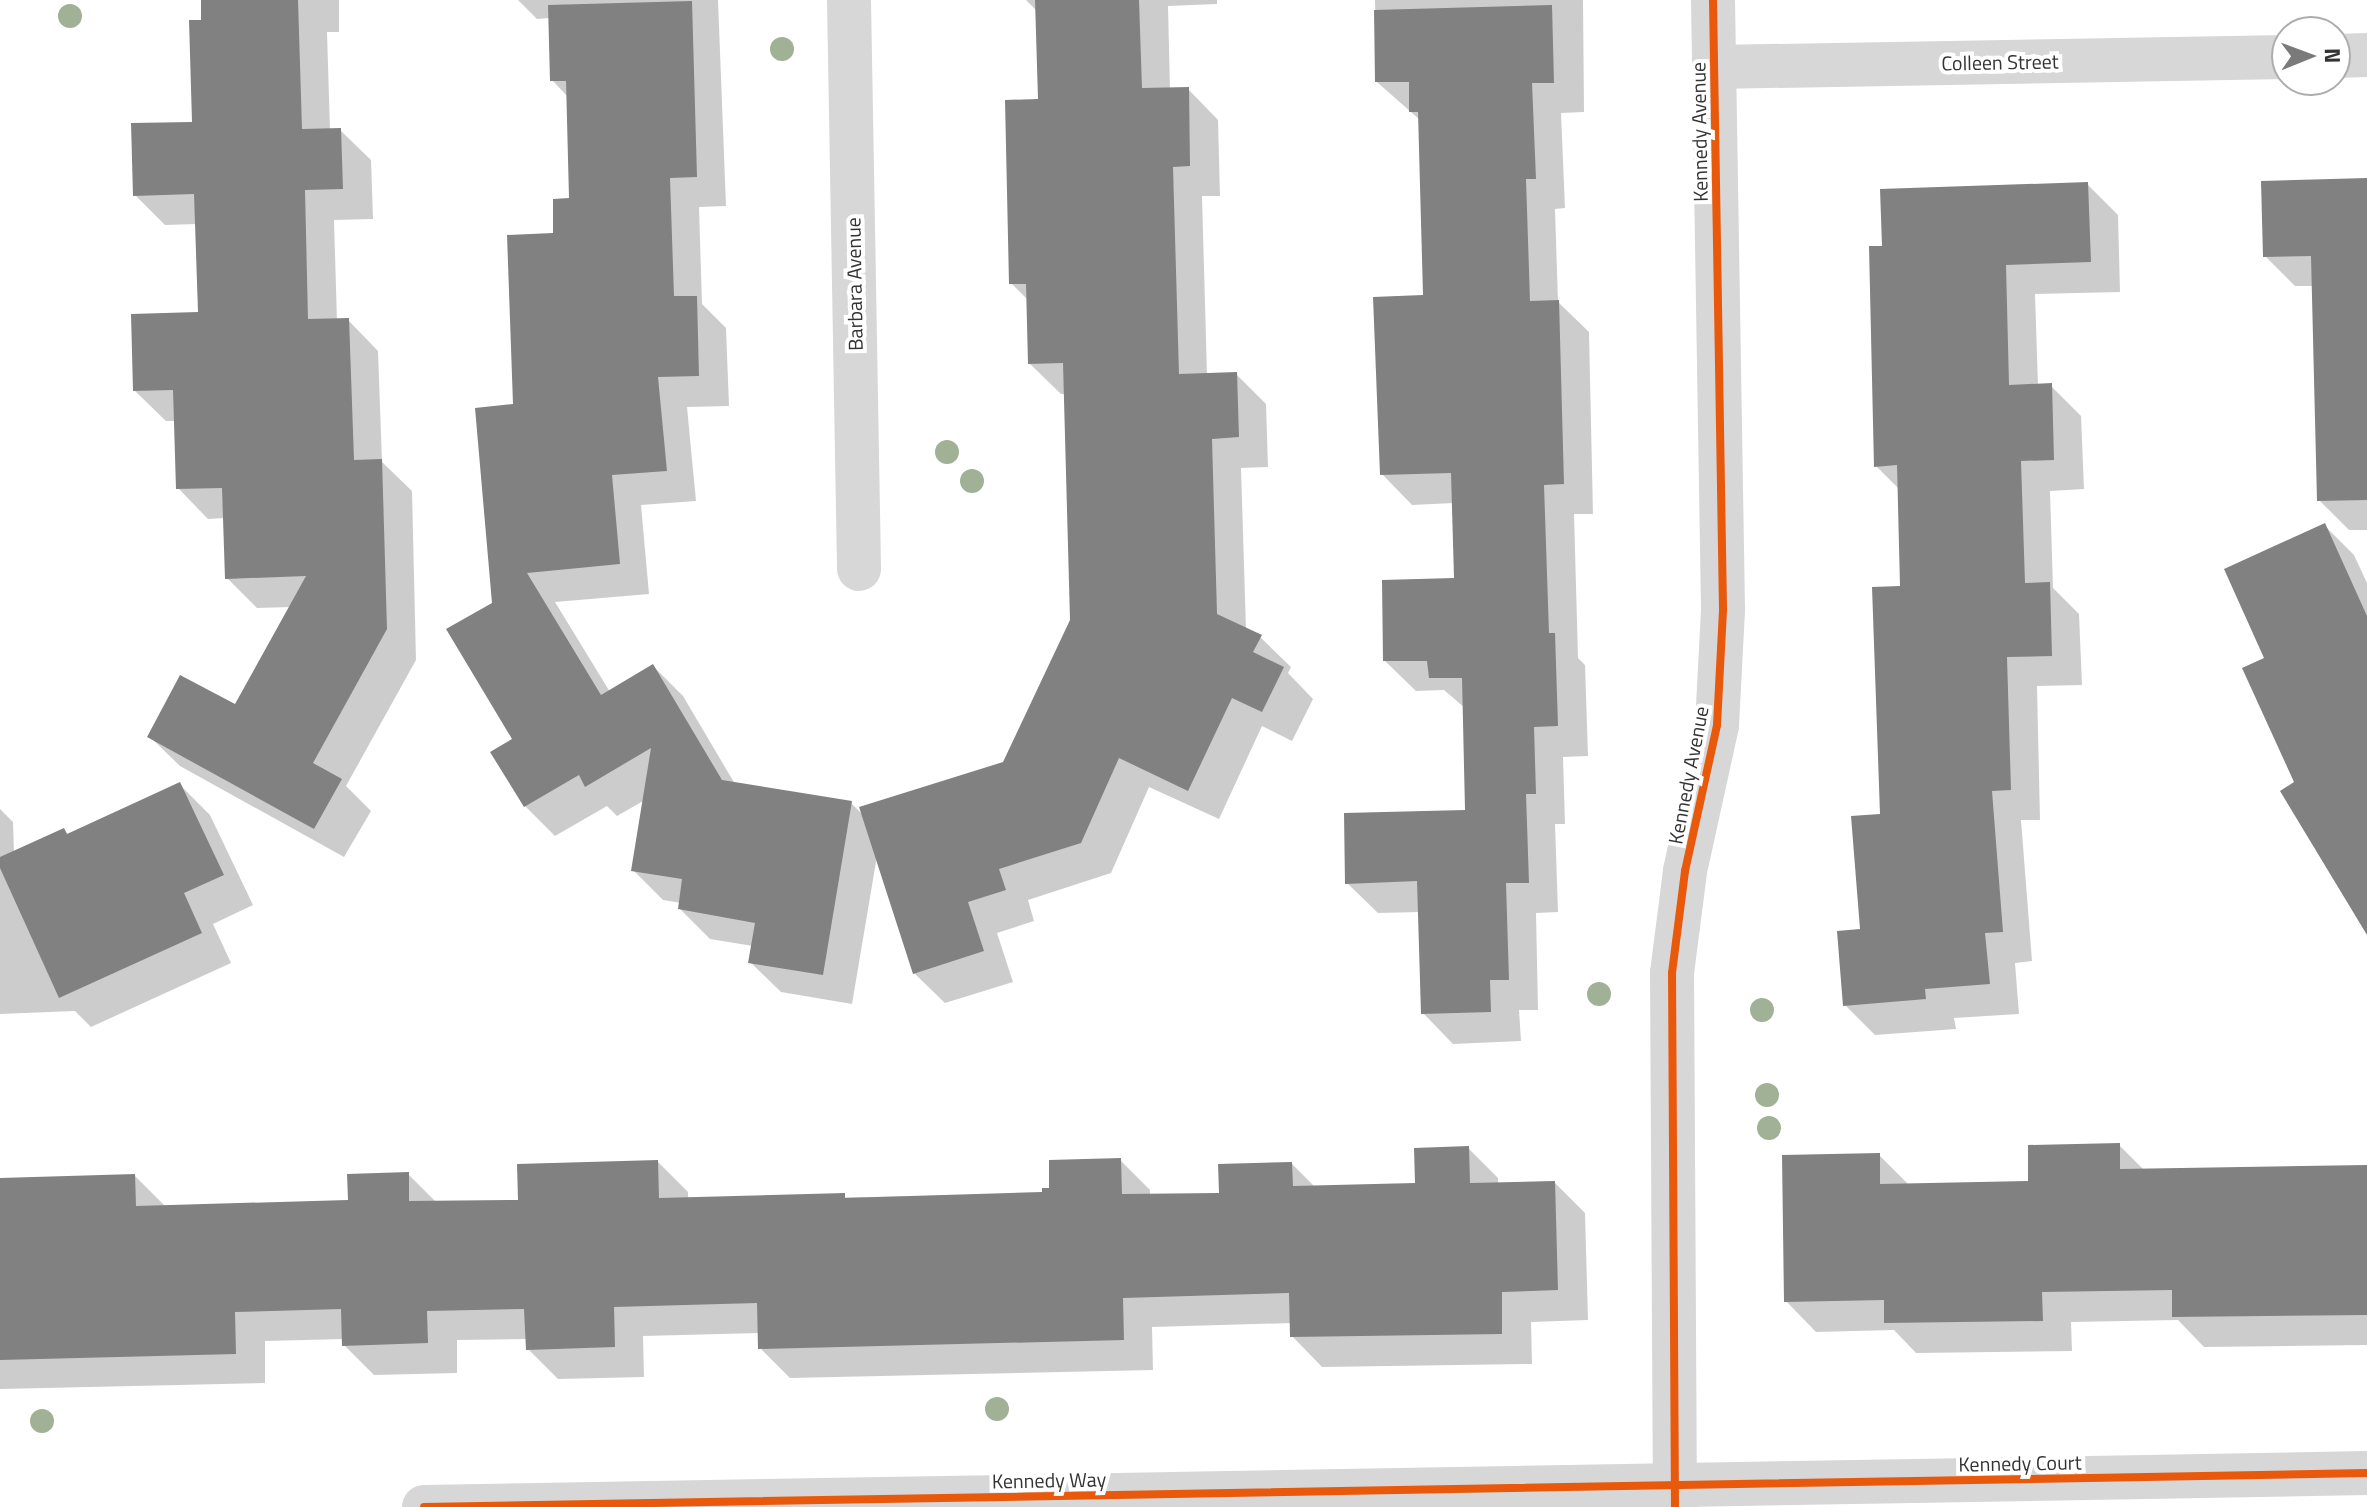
<!DOCTYPE html>
<style>
body{margin:0}
#map{position:relative;width:2367px;height:1507px;overflow:hidden;background:#fff;font-family:"Titillium Web",sans-serif}
div>[style]{position:absolute}
.shadow>*{inset:0;background:#0003}
.building>*{inset:0;background:#818181}
.minor>*{height:44px;margin:-22px;padding:0 22px;transform-origin:22px;border-radius:22px;background:#d7d7d7}
.cycleway>*{height:8px;margin:-4px;padding:0 4px;transform-origin:4px;border-radius:4px;background:#e8590c}
.trees>*{width:24px;height:24px;margin:-12px;border-radius:50%;background:#a0b195}
span{translate:-50% -50%;white-space:nowrap;text-align:center;line-height:1.15;-webkit-text-stroke:8px #fff;paint-order:stroke}
.street-label{font-size:20px;color:#333}
.north{position:absolute;left:2271px;top:16px;width:80px;height:80px;box-sizing:border-box;background:#fff;border:2px solid #adadad;border-radius:50%;rotate:89deg;font-size:22px;font-weight:700;line-height:32px;text-align:center;color:#333}
.north::after{content:'';display:block;margin:auto;width:28px;height:36px;background:#7a7a7a;clip-path:polygon(50% 0,100% 100%,50% 72%,0 100%)}
</style>
<div id="map">
<div class="shadow">
<i style="clip-path:polygon(203px 0,339px 0,339px 32px,327px 32px,330px 130px,340px 130px,371px 160px,373px 219px,334px 220px,337px 321px,348px 320px,378px 351px,382px 462px,412px 491px,416px 660px,346px 786px,371px 811px,344px 857px,180px 766px,149px 736px,236px 707px,291px 607px,257px 608px,227px 578px,225px 518px,208px 519px,178px 488px,176px 421px,166px 421px,135px 391px,200px 314px,197px 224px,165px 225px,135px 195px,194px 123px)"></i>
<i style="clip-path:polygon(518px 0,718px 0,726px 206px,699px 207px,702px 304px,726px 328px,729px 406px,687px 407px,696px 501px,641px 505px,649px 594px,555px 602px,610px 692px,653px 666px,683px 696px,735px 784px,851px 803px,864px 816px,1005px 763px,1072px 620px,1066px 394px,1061px 394px,1030px 364px,1029px 301px,1011px 283px,1040px 101px,1036px 10px,1026px 0,1217px 0,1217px 4px,1168px 6px,1170px 90px,1188px 89px,1218px 120px,1220px 196px,1202px 196px,1207px 375px,1236px 374px,1266px 404px,1268px 467px,1241px 468px,1246px 630px,1260px 637px,1291px 667px,1288px 673px,1313px 699px,1292px 741px,1262px 726px,1219px 819px,1149px 787px,1111px 873px,1028px 900px,1034px 921px,997px 933px,1013px 982px,945px 1003px,914px 973px,877px 856px,852px 1004px,781px 992px,750px 962px,753px 946px,710px 939px,680px 909px,681px 903px,663px 900px,633px 870px,645px 800px,617px 816px,607px 806px,555px 836px,525px 806px,494px 604px,515px 406px,555px 235px,571px 200px,568px 97px,552px 80px,550px 18px,537px 19px)"></i>
<i style="clip-path:polygon(1375px 0,1583px 0,1584px 112px,1561px 113px,1565px 208px,1555px 209px,1558px 302px,1589px 332px,1593px 514px,1574px 514px,1578px 658px,1585px 665px,1588px 756px,1563px 757px,1565px 824px,1555px 824px,1558px 912px,1536px 913px,1538px 1010px,1519px 1010px,1521px 1041px,1453px 1044px,1423px 1013px,1420px 912px,1378px 913px,1347px 883px,1467px 812px,1465px 708px,1444px 690px,1416px 691px,1385px 661px,1456px 580px,1454px 503px,1412px 505px,1382px 474px,1425px 297px,1420px 120px,1377px 82px)"></i>
<i style="clip-path:polygon(2367px 180px,2367px 530px,2349px 530px,2319px 500px,2314px 286px,2295px 286px,2265px 256px)"></i>
<i style="clip-path:polygon(2087px 184px,2118px 215px,2120px 292px,2035px 294px,2038px 386px,2051px 386px,2081px 416px,2084px 489px,2050px 491px,2053px 588px,2079px 614px,2082px 685px,2037px 686px,2040px 820px,2021px 820px,2032px 961px,2015px 963px,2019px 1014px,1954px 1018px,1956px 1029px,1875px 1035px,1845px 1005px,1882px 816px,1902px 588px,1899px 489px,1876px 466px,1884px 248px)"></i>
<i style="clip-path:polygon(2324px 525px,2354px 555px,2367px 583px,2367px 931px,2297px 783px,2266px 658px)"></i>
<i style="clip-path:polygon(180px 785px,210px 815px,253px 905px,213px 924px,231px 963px,91px 1027px,75px 1011px,0 1014px,0 809px,13px 822px,14px 853px,63px 830px,69px 835px)"></i>
<i style="clip-path:polygon(2119px 1145px,2144px 1170px,2367px 1167px,2367px 1345px,2204px 1347px,2178px 1320px,2071px 1322px,2072px 1351px,1916px 1353px,1894px 1330px,1816px 1332px,1786px 1301px,1879px 1155px,1909px 1185px,2030px 1183px)"></i>
<i style="clip-path:polygon(1468px 1148px,1498px 1178px,1498px 1184px,1555px 1183px,1585px 1213px,1588px 1320px,1531px 1322px,1532px 1364px,1322px 1367px,1292px 1336px,1292px 1323px,1152px 1327px,1153px 1370px,790px 1378px,760px 1348px,760px 1333px,643px 1336px,644px 1377px,558px 1379px,528px 1349px,527px 1339px,457px 1340px,457px 1373px,374px 1375px,344px 1345px,344px 1339px,265px 1341px,265px 1383px,0 1389px,0 1180px,135px 1176px,165px 1206px,350px 1202px,408px 1174px,437px 1203px,520px 1201px,658px 1162px,688px 1192px,688px 1200px,1044px 1194px,1120px 1160px,1150px 1190px,1150px 1196px,1221px 1194px,1292px 1164px,1315px 1187px,1417px 1185px)"></i>
</div>
<div class="building">
<i style="clip-path:polygon(201px 0,298px 0,302px 129px,341px 128px,343px 189px,305px 190px,308px 319px,349px 318px,354px 460px,382px 459px,387px 629px,313px 763px,342px 779px,314px 829px,147px 737px,180px 675px,235px 704px,306px 576px,225px 579px,222px 488px,176px 489px,173px 390px,133px 391px,131px 314px,198px 312px,194px 194px,133px 196px,131px 123px,192px 122px,189px 20px,201px 20px)"></i>
<i style="clip-path:polygon(1035px 0,1139px 0,1142px 88px,1189px 87px,1190px 166px,1173px 167px,1179px 374px,1237px 372px,1239px 437px,1212px 439px,1217px 614px,1262px 635px,1253px 652px,1284px 667px,1262px 712px,1232px 698px,1188px 791px,1119px 758px,1081px 843px,999px 869px,1006px 890px,968px 902px,984px 951px,913px 974px,859px 807px,1003px 762px,1070px 620px,1063px 363px,1028px 364px,1026px 284px,1009px 284px,1005px 100px,1038px 99px)"></i>
<i style="clip-path:polygon(692px 1px,697px 177px,670px 178px,674px 296px,697px 296px,699px 376px,658px 377px,667px 471px,612px 475px,620px 564px,527px 573px,601px 695px,653px 664px,722px 780px,852px 801px,823px 975px,748px 963px,755px 923px,678px 909px,682px 879px,631px 871px,651px 748px,585px 787px,579px 775px,524px 807px,490px 752px,512px 739px,446px 629px,492px 603px,475px 408px,513px 404px,507px 235px,553px 233px,553px 199px,569px 198px,566px 81px,550px 81px,548px 5px)"></i>
<i style="clip-path:polygon(1552px 5px,1554px 83px,1532px 83px,1536px 179px,1526px 179px,1530px 301px,1559px 300px,1564px 484px,1544px 485px,1549px 633px,1555px 633px,1558px 726px,1534px 727px,1536px 794px,1526px 794px,1529px 883px,1506px 883px,1509px 980px,1490px 980px,1491px 1012px,1421px 1014px,1417px 881px,1345px 884px,1344px 813px,1465px 810px,1462px 678px,1429px 678px,1427px 661px,1383px 661px,1382px 580px,1454px 578px,1451px 473px,1380px 475px,1373px 297px,1423px 295px,1418px 112px,1409px 112px,1409px 82px,1375px 82px,1374px 10px)"></i>
<i style="clip-path:polygon(2367px 178px,2367px 500px,2317px 501px,2311px 256px,2263px 257px,2261px 181px)"></i>
<i style="clip-path:polygon(2088px 182px,2091px 262px,2006px 265px,2009px 385px,2052px 383px,2054px 460px,2021px 461px,2025px 583px,2050px 582px,2052px 656px,2007px 657px,2011px 790px,1992px 791px,2003px 932px,1985px 933px,1990px 984px,1925px 989px,1926px 999px,1843px 1006px,1837px 931px,1860px 929px,1851px 816px,1880px 814px,1872px 587px,1900px 586px,1897px 465px,1874px 467px,1869px 246px,1882px 246px,1880px 189px)"></i>
<i style="clip-path:polygon(2325px 523px,2367px 616px,2367px 935px,2280px 791px,2294px 782px,2242px 668px,2264px 658px,2224px 569px)"></i>
<i style="clip-path:polygon(180px 782px,224px 875px,184px 893px,202px 933px,59px 998px,0 868px,0 857px,64px 828px,67px 834px)"></i>
<i style="clip-path:polygon(2120px 1143px,2120px 1169px,2367px 1165px,2367px 1315px,2172px 1317px,2172px 1290px,2042px 1292px,2043px 1321px,1884px 1323px,1884px 1300px,1784px 1302px,1782px 1155px,1880px 1153px,1880px 1184px,2028px 1181px,2028px 1145px)"></i>
<i style="clip-path:polygon(1469px 1146px,1470px 1183px,1555px 1181px,1558px 1290px,1502px 1292px,1502px 1334px,1290px 1337px,1289px 1293px,1123px 1298px,1124px 1340px,758px 1349px,757px 1303px,614px 1307px,615px 1347px,526px 1350px,524px 1309px,427px 1311px,428px 1343px,342px 1346px,341px 1309px,235px 1312px,236px 1354px,0 1360px,0 1178px,135px 1174px,136px 1206px,348px 1200px,347px 1174px,409px 1172px,409px 1201px,518px 1200px,517px 1164px,658px 1160px,659px 1198px,845px 1193px,845px 1198px,1042px 1192px,1042px 1188px,1049px 1188px,1049px 1160px,1121px 1158px,1122px 1194px,1219px 1193px,1218px 1164px,1292px 1162px,1293px 1186px,1415px 1183px,1414px 1148px)"></i>
</div>
<div class="minor">
<i style="left:849px;top:0;width:569px;rotate:88.99deg"></i>
<i style="left:2335px;top:56px;width:32px;rotate:-2deg"></i>
<i style="left:1714px;top:67px;width:573px;rotate:-1deg"></i>
<i style="left:424px;top:1507px;width:1943px;rotate:-1deg"></i>
<i style="left:1675px;top:1507px;width:534px;rotate:-90.32deg"></i>
<i style="left:1672px;top:973px;width:103px;rotate:-82.7deg"></i>
<i style="left:1685px;top:871px;width:149px;rotate:-77.6deg"></i>
<i style="left:1717px;top:725px;width:116px;rotate:-87deg"></i>
<i style="left:1723px;top:609px;width:609px;rotate:-90.94deg"></i>
</div>
<div class="cycleway">
<i style="left:424px;top:1507px;width:1943px;rotate:-1deg"></i>
<i style="left:1675px;top:1507px;width:534px;rotate:-90.32deg"></i>
<i style="left:1672px;top:973px;width:103px;rotate:-82.7deg"></i>
<i style="left:1685px;top:871px;width:149px;rotate:-77.6deg"></i>
<i style="left:1717px;top:725px;width:116px;rotate:-87deg"></i>
<i style="left:1723px;top:609px;width:609px;rotate:-90.94deg"></i>
</div>
<div class="trees">
<i style="left:70px;top:16px"></i>
<i style="left:782px;top:49px"></i>
<i style="left:947px;top:452px"></i>
<i style="left:972px;top:481px"></i>
<i style="left:1599px;top:994px"></i>
<i style="left:1762px;top:1010px"></i>
<i style="left:1767px;top:1095px"></i>
<i style="left:1769px;top:1128px"></i>
<i style="left:997px;top:1409px"></i>
<i style="left:42px;top:1421px"></i>
</div>
<div class="street-label">
<span style="left:2000px;top:62px;rotate:-1deg">Colleen Street</span>
<span style="left:1699px;top:132px;rotate:-91deg">Kennedy Avenue</span>
<span style="left:854px;top:284px;rotate:-91deg">Barbara Avenue</span>
<span style="left:1688px;top:775px;rotate:-79deg">Kennedy Avenue</span>
<span style="left:2020px;top:1463px;rotate:-1deg">Kennedy Court</span>
<span style="left:1049px;top:1480px;rotate:-1deg">Kennedy Way</span>
</div>
<div class="north">N</div>
</div>
